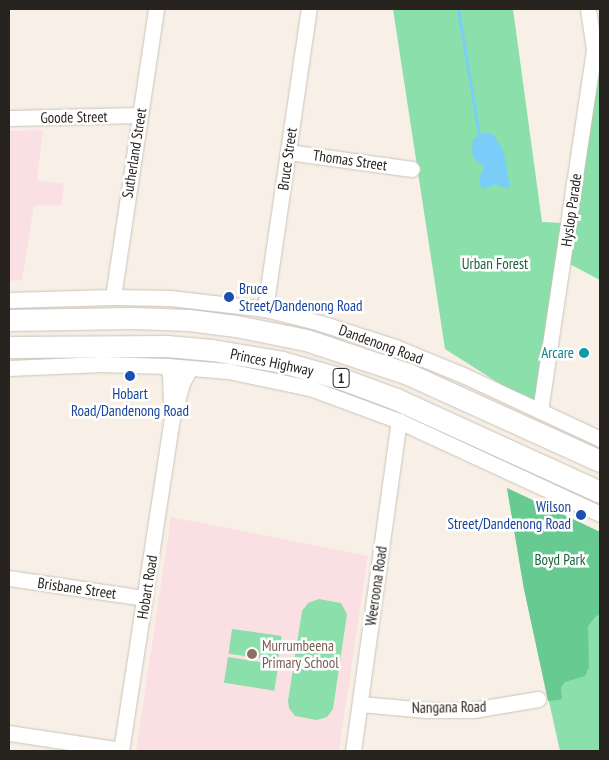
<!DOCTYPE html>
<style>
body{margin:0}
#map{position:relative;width:609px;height:760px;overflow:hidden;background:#f8f0e7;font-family:"PT Sans Narrow",sans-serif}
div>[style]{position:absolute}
.education>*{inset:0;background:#fbe0e3}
.green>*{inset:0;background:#8adfab;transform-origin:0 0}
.forest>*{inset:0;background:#67cb91}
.water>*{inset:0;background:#7bcdf9}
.stream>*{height:3px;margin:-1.5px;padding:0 1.5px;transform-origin:1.5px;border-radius:1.5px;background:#7bcdf9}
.roads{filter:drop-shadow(0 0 1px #cbc3ba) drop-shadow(0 0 1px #cbc3ba)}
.minor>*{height:15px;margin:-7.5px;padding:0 7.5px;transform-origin:7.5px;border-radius:7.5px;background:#fff}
.highway>*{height:21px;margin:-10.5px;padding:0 10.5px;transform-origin:10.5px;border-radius:10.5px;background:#fff}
.dots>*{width:14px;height:14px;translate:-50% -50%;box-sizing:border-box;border:2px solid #fff;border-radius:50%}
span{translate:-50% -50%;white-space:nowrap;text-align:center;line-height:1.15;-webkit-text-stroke:5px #fff;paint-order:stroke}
.shield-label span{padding:1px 4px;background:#fff;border:1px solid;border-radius:4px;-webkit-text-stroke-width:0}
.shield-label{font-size:14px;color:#272420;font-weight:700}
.street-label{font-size:15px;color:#272420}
.park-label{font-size:15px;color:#1b633d}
.transit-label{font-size:15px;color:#164399}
.left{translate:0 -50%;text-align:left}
.right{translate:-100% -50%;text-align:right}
.culture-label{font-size:15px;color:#0d838f}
.education-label{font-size:15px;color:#785e54}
.frame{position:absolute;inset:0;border:10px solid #272420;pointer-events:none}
</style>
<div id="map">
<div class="education">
<i style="clip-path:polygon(43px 130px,37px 180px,64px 184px,62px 205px,34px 206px,22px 280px,9px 281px,9px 131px)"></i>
<i style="clip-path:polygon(171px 517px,368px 556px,339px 751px,136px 751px)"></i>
</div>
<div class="green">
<i style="clip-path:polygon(393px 9px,513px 9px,542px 222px,564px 223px,538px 405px,519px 396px,445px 349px)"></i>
<i style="clip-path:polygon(600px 59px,600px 280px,566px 262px)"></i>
<i style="clip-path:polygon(507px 488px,600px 532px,600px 751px,560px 751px,524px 589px)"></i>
<i style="clip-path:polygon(319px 599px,341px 603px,347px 614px,333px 709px,327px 717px,317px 720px,295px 716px,289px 708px,288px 701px,302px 611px,308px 603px)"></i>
<i style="left:232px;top:629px;width:50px;height:25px;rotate:8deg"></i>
<i style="left:228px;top:657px;width:51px;height:26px;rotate:9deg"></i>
</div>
<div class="forest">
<i style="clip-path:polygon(507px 488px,600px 532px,600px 616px,597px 615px,588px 626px,589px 667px,585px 676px,565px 682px,561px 687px,562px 699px,559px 700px,548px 701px,524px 589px)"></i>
</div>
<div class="water">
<i style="clip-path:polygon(486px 132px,494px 135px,504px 153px,510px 187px,504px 188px,496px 184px,483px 189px,480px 185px,480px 177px,484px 166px,478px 163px,472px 154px,473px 139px)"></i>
</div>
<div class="stream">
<i style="left:458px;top:9px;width:128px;rotate:80.5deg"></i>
</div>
<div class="roads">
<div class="minor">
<i style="left:9px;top:118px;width:131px;rotate:-1.3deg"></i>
<i style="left:288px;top:152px;width:125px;rotate:7.8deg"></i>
<i style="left:113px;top:297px;width:291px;rotate:-81.5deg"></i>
<i style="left:9px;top:300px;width:104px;rotate:-1.7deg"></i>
<i style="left:113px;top:297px;width:57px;rotate:1deg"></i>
<i style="left:170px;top:298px;width:96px;rotate:6.6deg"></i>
<i style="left:265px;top:309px;width:57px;rotate:14.3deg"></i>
<i style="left:320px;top:323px;width:79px;rotate:17.7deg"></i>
<i style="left:395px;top:347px;width:74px;rotate:22.4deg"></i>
<i style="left:463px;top:375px;width:151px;rotate:25deg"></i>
<i style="left:265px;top:309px;width:303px;rotate:-81.7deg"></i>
<i style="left:167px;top:366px;width:9px;rotate:69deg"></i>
<i style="left:170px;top:374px;width:30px;rotate:88deg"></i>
<i style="left:9px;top:368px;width:93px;rotate:-2.5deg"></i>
<i style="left:102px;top:364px;width:65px;rotate:1.8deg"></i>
<i style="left:167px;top:366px;width:61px;rotate:4.7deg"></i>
<i style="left:228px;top:371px;width:84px;rotate:11.7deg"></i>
<i style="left:310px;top:388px;width:95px;rotate:20.3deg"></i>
<i style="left:399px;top:421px;width:221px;rotate:24.8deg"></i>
<i style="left:540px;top:411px;width:366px;rotate:-81.5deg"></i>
<i style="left:594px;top:49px;width:40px;rotate:-98.5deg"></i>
<i style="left:9px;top:578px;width:137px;rotate:8.4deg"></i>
<i style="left:360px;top:704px;width:67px;rotate:5.1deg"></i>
<i style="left:427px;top:710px;width:46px"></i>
<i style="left:473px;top:710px;width:66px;rotate:-9.6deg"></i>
<i style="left:9px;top:733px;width:113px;rotate:8.6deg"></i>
<i style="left:121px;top:751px;width:332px;rotate:-81.3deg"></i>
<i style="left:171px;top:423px;width:41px;rotate:-74.6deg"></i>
<i style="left:182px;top:383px;width:17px;rotate:-62deg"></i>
<i style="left:353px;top:751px;width:333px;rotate:-82.1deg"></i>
</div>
<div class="highway">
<i style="left:9px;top:320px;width:123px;rotate:-0.9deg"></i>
<i style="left:132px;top:318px;width:57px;rotate:2deg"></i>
<i style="left:189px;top:320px;width:47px;rotate:7.3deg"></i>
<i style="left:236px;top:326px;width:71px;rotate:11.3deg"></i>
<i style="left:306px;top:340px;width:108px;rotate:18.4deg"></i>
<i style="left:408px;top:374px;width:211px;rotate:24.4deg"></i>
<i style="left:9px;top:347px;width:158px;rotate:-0.4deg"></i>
<i style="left:167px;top:346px;width:45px;rotate:5.1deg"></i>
<i style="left:212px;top:350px;width:71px;rotate:9.7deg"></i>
<i style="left:282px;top:362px;width:62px;rotate:15.8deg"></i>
<i style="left:342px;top:379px;width:58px;rotate:20.3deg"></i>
<i style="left:396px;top:399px;width:224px;rotate:24.5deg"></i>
</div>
</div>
<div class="dots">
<i style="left:229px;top:297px;background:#1a4fb4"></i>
<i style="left:584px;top:353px;background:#0f9aa8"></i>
<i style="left:130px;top:376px;background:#1a4fb4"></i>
<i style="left:581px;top:515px;background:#1a4fb4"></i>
<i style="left:252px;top:654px;background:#8d6e63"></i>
</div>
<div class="shield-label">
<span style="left:341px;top:378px">1</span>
</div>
<div class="street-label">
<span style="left:74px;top:117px;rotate:-1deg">Goode Street</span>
<span style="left:134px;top:153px;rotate:-81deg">Sutherland Street</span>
<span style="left:287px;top:159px;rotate:-82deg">Bruce Street</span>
<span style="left:350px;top:160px;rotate:8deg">Thomas Street</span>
<span style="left:571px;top:210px;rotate:-82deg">Hyslop Parade</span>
<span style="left:381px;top:344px;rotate:20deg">Dandenong Road</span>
<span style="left:272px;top:362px;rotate:12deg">Princes Highway</span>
<span style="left:376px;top:586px;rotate:-82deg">Weeroona Road</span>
<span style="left:147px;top:587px;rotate:-81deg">Hobart Road</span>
<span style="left:77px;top:588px;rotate:8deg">Brisbane Street</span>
<span style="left:449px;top:707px;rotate:-1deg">Nangana Road</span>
</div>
<div class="park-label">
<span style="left:495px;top:264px">Urban Forest</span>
<span style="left:560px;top:560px">Boyd Park</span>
</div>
<div class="transit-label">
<span class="left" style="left:239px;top:297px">Bruce<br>Street/Dandenong Road</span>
<span style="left:130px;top:402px">Hobart<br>Road/Dandenong Road</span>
<span class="right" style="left:571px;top:515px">Wilson<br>Street/Dandenong Road</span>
</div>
<div class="culture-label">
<span class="right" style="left:574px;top:353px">Arcare</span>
</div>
<div class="education-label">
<span class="left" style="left:262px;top:654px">Murrumbeena<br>Primary School</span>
</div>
<div class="frame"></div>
</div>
